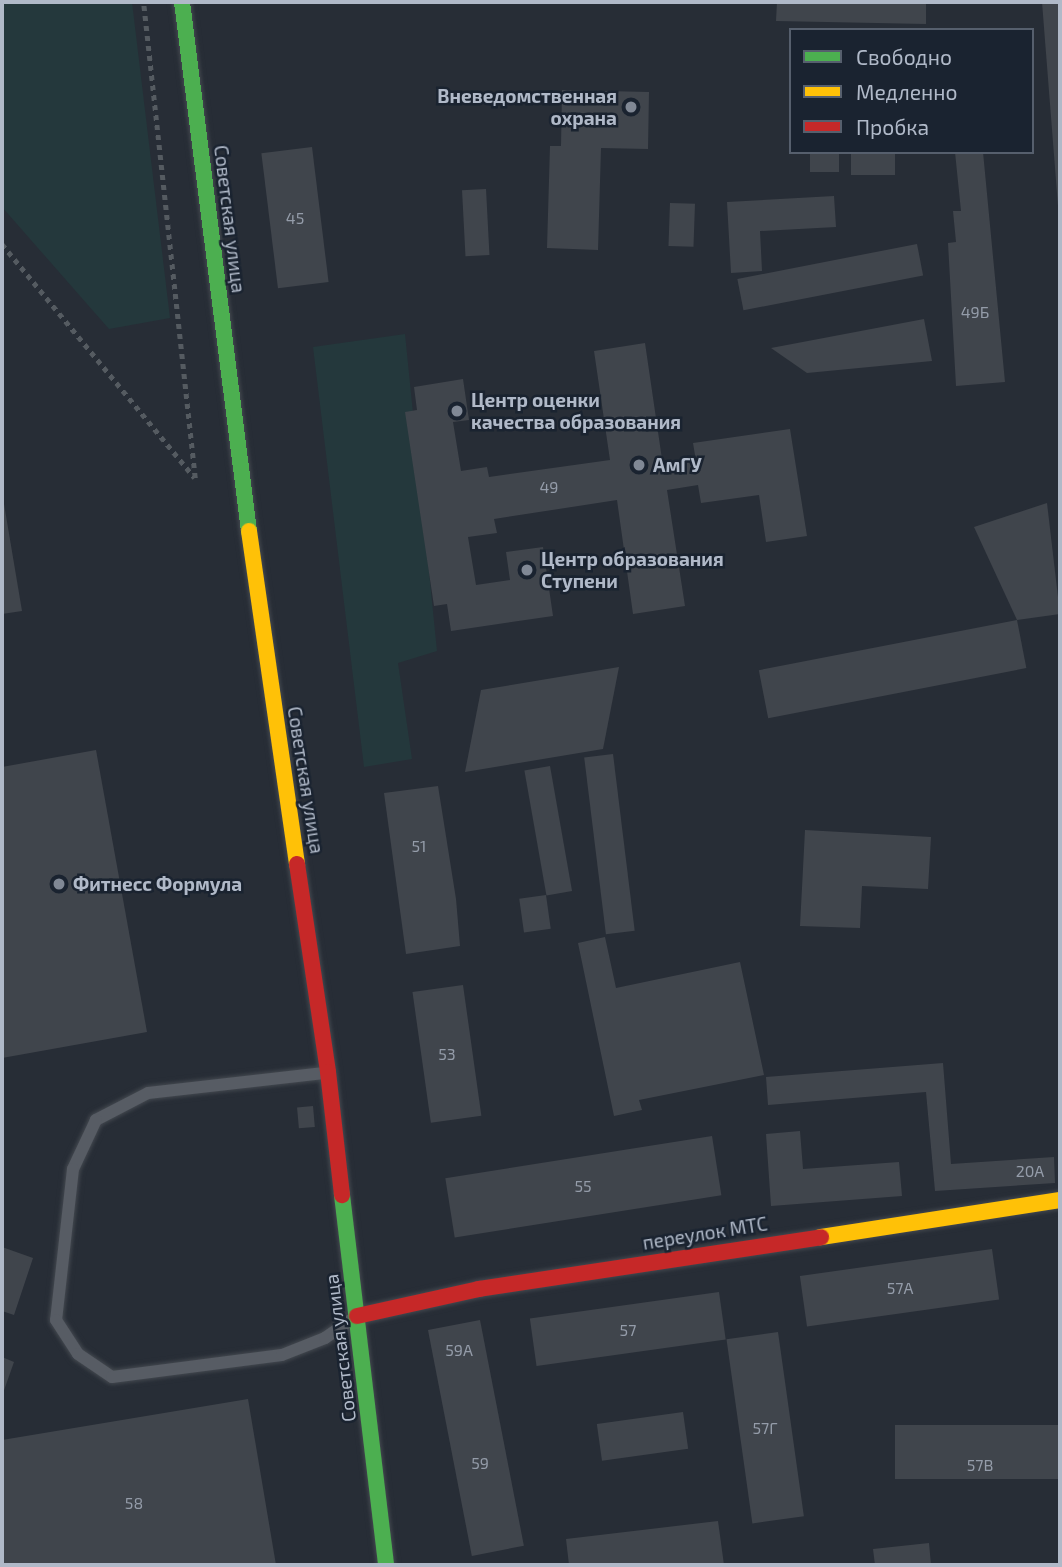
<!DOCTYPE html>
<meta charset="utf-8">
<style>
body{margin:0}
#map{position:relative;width:1062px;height:1567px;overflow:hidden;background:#272d36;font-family:"Exo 2",sans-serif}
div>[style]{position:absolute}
.green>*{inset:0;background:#24383c}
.building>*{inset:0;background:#40454c;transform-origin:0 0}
.path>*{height:4.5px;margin-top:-2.25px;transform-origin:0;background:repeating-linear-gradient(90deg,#555b61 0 5px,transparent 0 10px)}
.roads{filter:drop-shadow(0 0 2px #43484f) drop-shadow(0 0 2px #43484f)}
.lane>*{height:12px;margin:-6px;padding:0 6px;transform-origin:6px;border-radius:6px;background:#575c64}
.fast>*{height:16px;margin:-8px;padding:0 8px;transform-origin:8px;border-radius:8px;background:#4caf50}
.slow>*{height:16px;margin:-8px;padding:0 8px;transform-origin:8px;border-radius:8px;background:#ffc107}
.jam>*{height:16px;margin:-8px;padding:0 8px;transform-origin:8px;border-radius:8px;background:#c62828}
.dots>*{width:19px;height:19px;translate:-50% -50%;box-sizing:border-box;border:4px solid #1a2330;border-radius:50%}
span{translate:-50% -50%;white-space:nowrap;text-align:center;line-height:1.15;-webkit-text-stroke:5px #1a2330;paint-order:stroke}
.number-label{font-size:16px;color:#949ca9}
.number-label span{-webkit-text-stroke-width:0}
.poi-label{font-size:19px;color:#b0b9c8;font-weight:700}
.right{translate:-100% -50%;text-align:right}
.left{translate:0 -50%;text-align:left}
.street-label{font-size:19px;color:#b0b9c8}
.frame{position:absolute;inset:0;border:4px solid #b0b9c8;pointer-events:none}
.legend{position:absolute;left:789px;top:28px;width:245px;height:126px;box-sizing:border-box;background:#1a2330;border:2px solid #565f6d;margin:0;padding:9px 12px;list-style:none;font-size:21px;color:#b0b9c8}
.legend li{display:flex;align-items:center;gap:14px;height:35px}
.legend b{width:35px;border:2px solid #565f6d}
</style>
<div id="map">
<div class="green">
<i style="clip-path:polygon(2px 2px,132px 2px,170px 318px,109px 329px,2px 207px)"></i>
<i style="clip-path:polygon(405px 334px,437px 651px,398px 663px,412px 759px,364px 767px,313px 347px)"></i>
</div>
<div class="building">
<i style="clip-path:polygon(777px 2px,926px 2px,926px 24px,776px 21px)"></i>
<i style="clip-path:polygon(1042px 2px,1060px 2px,1060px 206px,1058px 206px)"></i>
<i style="clip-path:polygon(562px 90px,649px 92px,648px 149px,601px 148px,598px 250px,547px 248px,550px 146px,561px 146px)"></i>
<i style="left:312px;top:147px;width:136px;height:51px;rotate:83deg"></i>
<i style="left:810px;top:152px;width:29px;height:20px"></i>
<i style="left:851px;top:152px;width:44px;height:23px"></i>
<i style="clip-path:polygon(955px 152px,983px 152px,1005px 382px,956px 386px,948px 243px,956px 242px,953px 211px,961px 211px)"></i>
<i style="left:486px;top:189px;width:66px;height:24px;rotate:87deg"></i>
<i style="clip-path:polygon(834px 196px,836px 227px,760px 231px,762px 271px,731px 273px,727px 202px)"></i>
<i style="left:670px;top:203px;width:25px;height:43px;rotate:2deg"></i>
<i style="left:917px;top:244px;width:32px;height:183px;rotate:79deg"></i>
<i style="clip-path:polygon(924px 319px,932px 361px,807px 373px,771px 348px)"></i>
<i style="clip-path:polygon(645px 343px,663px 466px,696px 461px,693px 443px,790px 429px,807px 536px,766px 542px,759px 495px,701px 503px,698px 485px,667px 490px,685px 606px,633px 614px,617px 500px,494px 519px,497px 533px,468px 537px,476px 585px,510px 580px,506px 552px,543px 547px,553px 616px,451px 631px,447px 604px,434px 606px,405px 412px,417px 410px,414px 387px,463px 379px,469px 420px,453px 422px,461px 471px,487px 467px,489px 477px,610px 460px,594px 351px)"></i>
<i style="clip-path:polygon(2px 492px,22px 611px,2px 614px)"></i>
<i style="clip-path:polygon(1047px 503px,1060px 614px,1017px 620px,974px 527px)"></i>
<i style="left:1017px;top:620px;width:49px;height:263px;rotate:79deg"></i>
<i style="clip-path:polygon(619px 667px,603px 749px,465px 772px,481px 690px)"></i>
<i style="clip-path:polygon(96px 750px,147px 1032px,2px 1058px,2px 767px)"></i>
<i style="left:613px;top:754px;width:178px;height:29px;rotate:83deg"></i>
<i style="left:550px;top:766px;width:127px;height:26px;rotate:80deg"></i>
<i style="clip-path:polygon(438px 786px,456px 899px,460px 946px,406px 954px,384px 793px)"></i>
<i style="clip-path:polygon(805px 830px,931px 837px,928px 889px,862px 886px,860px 928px,800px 926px)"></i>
<i style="left:546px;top:895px;width:34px;height:27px;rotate:82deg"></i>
<i style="clip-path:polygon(605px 937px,616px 988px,740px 962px,764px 1075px,639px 1100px,642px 1110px,614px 1116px,578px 943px)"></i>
<i style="left:463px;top:985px;width:132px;height:51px;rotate:82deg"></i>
<i style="clip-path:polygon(943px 1063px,951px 1164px,1054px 1157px,1055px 1183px,935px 1191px,926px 1092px,768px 1105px,766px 1077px)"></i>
<i style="left:313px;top:1106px;width:21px;height:16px;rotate:85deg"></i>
<i style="clip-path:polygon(800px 1131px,803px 1169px,899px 1162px,902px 1196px,771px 1206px,766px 1134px)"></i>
<i style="left:712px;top:1136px;width:60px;height:270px;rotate:81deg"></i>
<i style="clip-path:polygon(2px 1247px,33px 1258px,14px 1315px,2px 1311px)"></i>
<i style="left:992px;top:1249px;width:51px;height:194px;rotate:82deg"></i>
<i style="left:719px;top:1292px;width:48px;height:191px;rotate:82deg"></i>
<i style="left:480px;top:1320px;width:230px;height:53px;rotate:79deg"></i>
<i style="left:778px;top:1332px;width:186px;height:52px;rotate:82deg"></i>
<i style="clip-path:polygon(2px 1357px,14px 1362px,2px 1396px)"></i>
<i style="clip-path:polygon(248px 1399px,276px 1565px,2px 1565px,2px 1440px)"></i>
<i style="left:683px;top:1412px;width:37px;height:87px;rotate:82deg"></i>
<i style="left:1060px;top:1425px;width:54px;height:165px;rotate:90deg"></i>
<i style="clip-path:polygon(718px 1521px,724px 1565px,569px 1565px,566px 1539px)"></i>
<i style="clip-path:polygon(929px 1543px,931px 1565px,875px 1565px,873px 1549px)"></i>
</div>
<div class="path">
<i style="left:2px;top:244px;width:303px;rotate:50.5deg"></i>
<i style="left:195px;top:478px;width:479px;rotate:-96.2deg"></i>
</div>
<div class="roads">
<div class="lane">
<i style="left:324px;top:1073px;width:177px;rotate:173.5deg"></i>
<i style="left:148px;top:1093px;width:59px;rotate:152.6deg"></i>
<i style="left:96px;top:1120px;width:54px;rotate:115.1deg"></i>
<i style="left:73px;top:1169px;width:152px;rotate:96.4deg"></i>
<i style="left:56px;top:1320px;width:40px;rotate:57.1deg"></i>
<i style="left:78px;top:1354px;width:41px;rotate:34.1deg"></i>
<i style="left:112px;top:1377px;width:171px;rotate:-7.4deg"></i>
<i style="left:282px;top:1355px;width:46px;rotate:-21.6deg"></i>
<i style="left:325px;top:1338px;width:32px;rotate:-35deg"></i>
</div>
<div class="fast">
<i style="left:182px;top:2px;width:533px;rotate:82.78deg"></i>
<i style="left:342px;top:1195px;width:373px;rotate:83.2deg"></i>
</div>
<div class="slow">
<i style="left:249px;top:531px;width:336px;rotate:81.8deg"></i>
<i style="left:821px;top:1237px;width:242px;rotate:-8.8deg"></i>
</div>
<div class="jam">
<i style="left:297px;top:864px;width:210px;rotate:81.5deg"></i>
<i style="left:328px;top:1072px;width:124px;rotate:83.5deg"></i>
<i style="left:357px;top:1316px;width:125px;rotate:-12.5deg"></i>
<i style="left:479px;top:1289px;width:346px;rotate:-8.6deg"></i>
</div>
</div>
<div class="dots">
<i style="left:631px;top:107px;background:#808895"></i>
<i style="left:457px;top:411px;background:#808895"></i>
<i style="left:639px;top:465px;background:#808895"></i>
<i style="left:527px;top:570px;background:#808895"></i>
<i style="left:59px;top:884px;background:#808895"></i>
</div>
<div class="number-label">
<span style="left:295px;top:218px">45</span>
<span style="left:975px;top:312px">49Б</span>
<span style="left:549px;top:487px">49</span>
<span style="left:419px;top:846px">51</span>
<span style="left:447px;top:1054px">53</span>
<span style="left:1030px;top:1171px">20А</span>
<span style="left:583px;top:1186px">55</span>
<span style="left:900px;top:1288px">57А</span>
<span style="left:628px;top:1330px">57</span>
<span style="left:459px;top:1350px">59А</span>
<span style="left:765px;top:1428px">57Г</span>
<span style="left:480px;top:1463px">59</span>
<span style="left:980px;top:1465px">57В</span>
<span style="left:134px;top:1503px">58</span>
</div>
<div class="poi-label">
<span class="right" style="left:617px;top:107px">Вневедомственная<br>охрана</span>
<span class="left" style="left:471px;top:411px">Центр оценки<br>качества образования</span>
<span class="left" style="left:653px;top:465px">АмГУ</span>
<span class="left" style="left:541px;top:570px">Центр образования<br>Ступени</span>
<span class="left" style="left:73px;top:884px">Фитнесс Формула</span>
</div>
<div class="street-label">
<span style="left:230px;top:219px;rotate:83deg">Советская улица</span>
<span style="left:306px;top:780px;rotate:81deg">Советская улица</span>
<span style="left:705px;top:1233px;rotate:-9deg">переулок МТС</span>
<span style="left:340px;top:1348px;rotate:-97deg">Советская улица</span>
</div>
<div class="frame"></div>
<ul class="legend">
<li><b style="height:9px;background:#4caf50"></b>Свободно</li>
<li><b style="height:9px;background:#ffc107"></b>Медленно</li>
<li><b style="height:9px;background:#c62828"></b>Пробка</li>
</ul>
</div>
